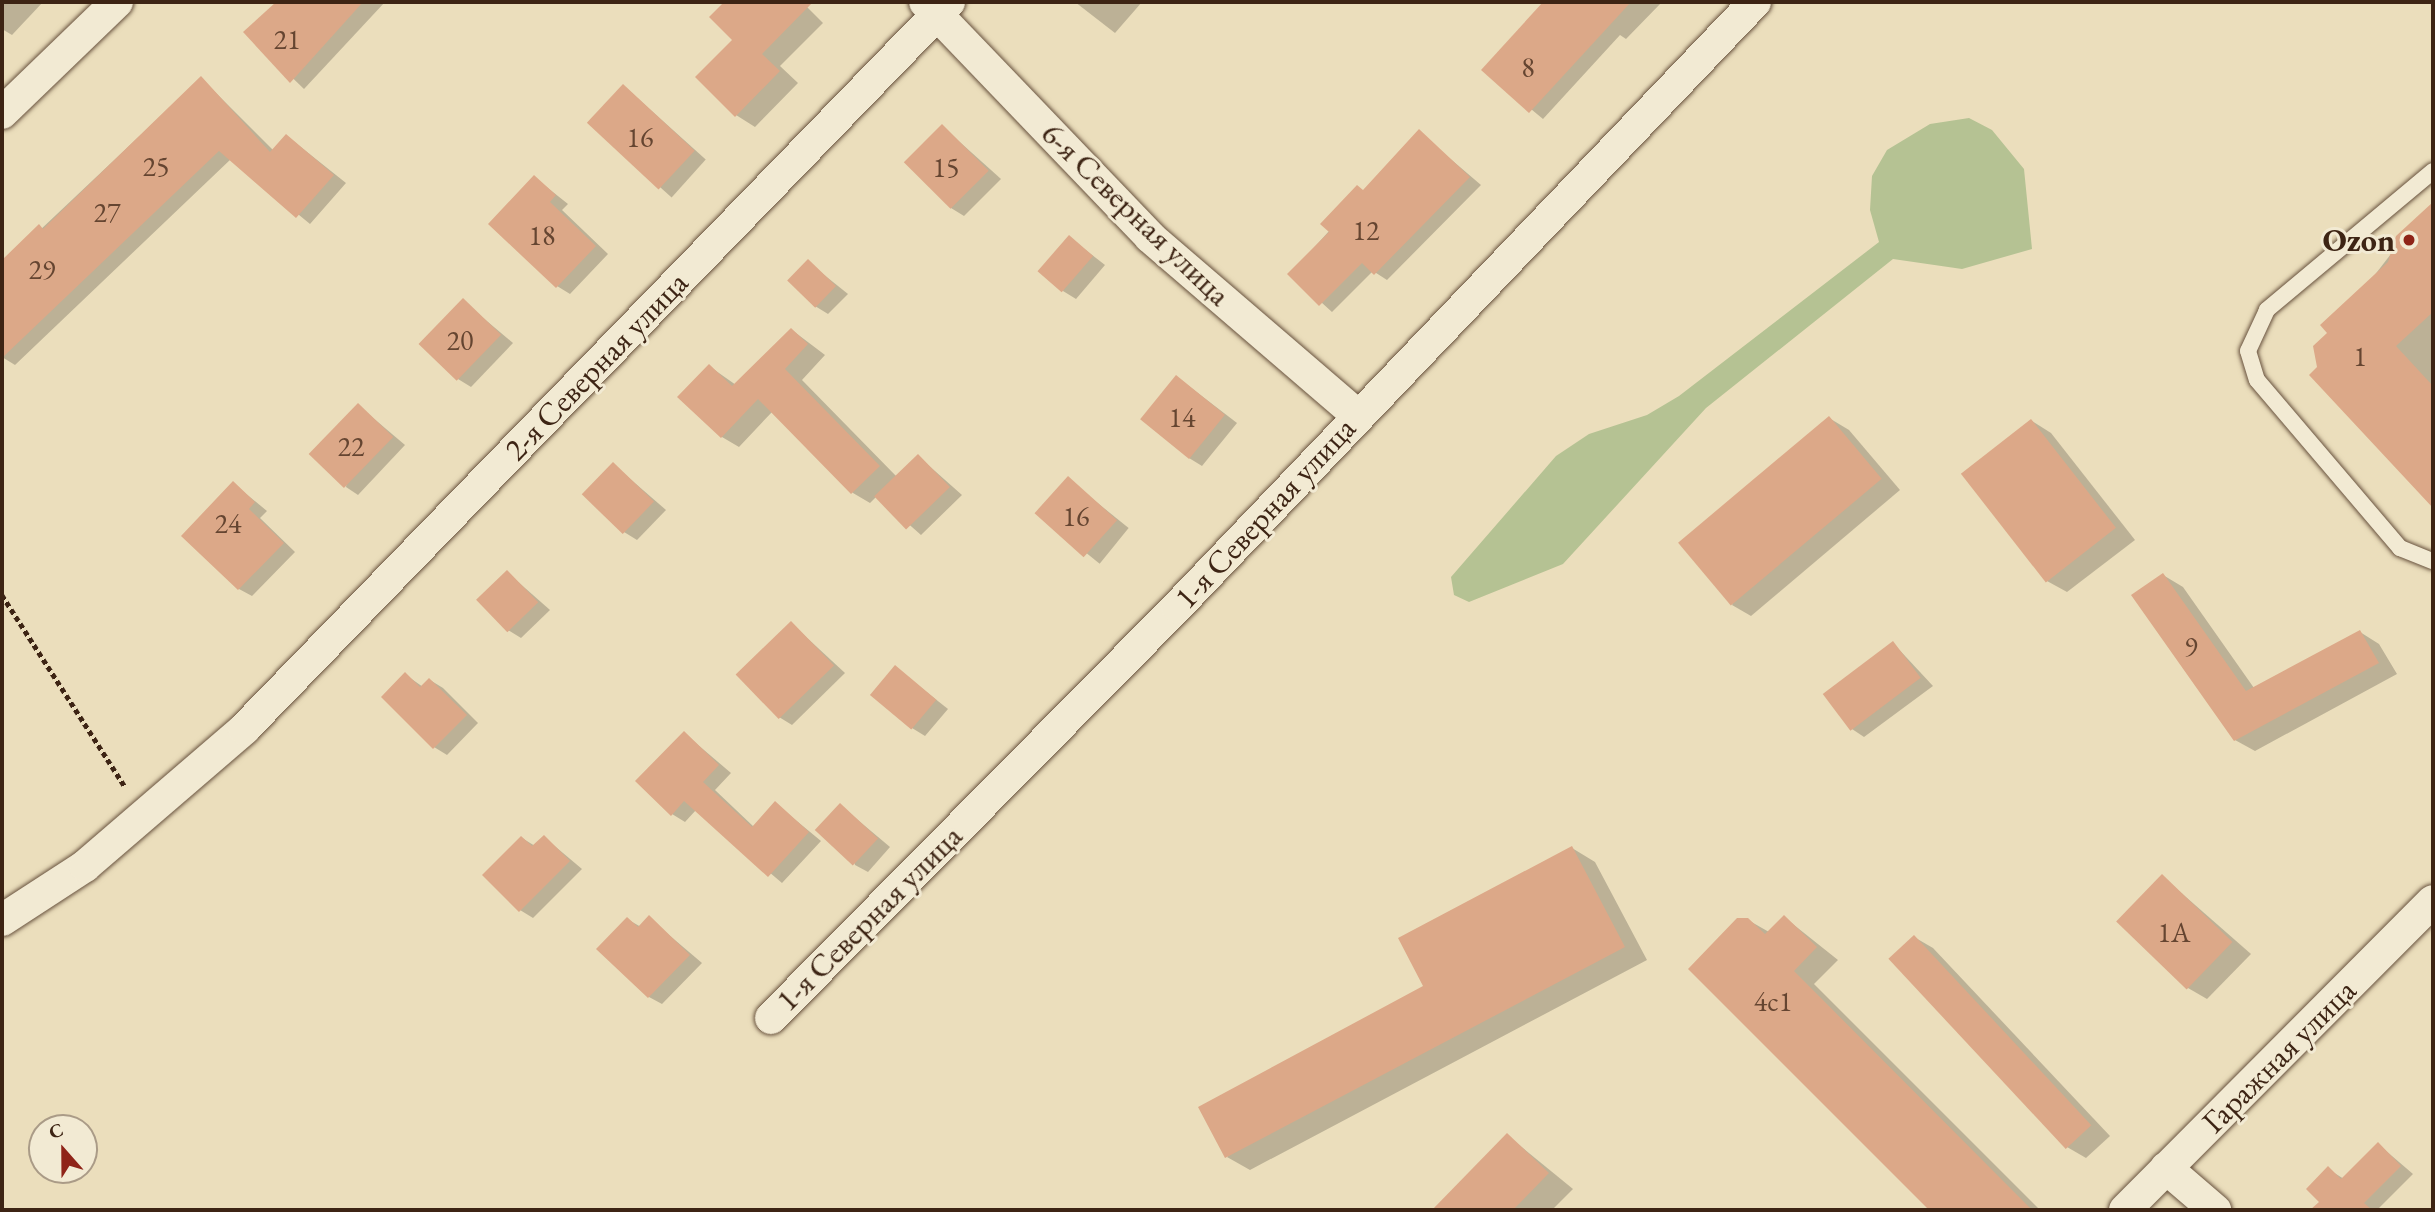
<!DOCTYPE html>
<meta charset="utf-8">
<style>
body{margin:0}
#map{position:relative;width:2435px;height:1212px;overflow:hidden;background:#ebdebc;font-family:"EB Garamond",serif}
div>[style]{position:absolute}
.green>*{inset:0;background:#b5c293}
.shadow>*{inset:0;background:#0003;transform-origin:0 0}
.building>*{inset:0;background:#dca888;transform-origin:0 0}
.path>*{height:4.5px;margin-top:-2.25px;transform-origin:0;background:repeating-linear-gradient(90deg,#3d2414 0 5px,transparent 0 8.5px)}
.roads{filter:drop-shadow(0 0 2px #68523e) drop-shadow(0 0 2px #68523e)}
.lane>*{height:16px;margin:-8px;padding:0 8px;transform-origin:8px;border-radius:8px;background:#f2ead3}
.street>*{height:32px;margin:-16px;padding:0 16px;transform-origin:16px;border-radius:16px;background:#f2ead3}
.dots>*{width:19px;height:19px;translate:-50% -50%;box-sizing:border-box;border:4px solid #f2ead3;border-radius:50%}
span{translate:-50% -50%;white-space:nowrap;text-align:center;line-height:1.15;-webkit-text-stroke:6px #f2ead3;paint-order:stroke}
.number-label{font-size:28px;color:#654531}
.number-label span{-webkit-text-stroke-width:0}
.street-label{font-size:32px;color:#3d2414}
.poi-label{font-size:32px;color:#3d2414;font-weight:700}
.right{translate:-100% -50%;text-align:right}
.frame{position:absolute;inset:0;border:4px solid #3d2414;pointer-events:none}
.north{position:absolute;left:28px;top:1114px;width:70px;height:70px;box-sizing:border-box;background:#f2ead3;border:2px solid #aa9b87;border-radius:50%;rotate:339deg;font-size:19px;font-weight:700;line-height:28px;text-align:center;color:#3d2414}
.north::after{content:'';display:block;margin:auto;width:24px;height:32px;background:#8f2418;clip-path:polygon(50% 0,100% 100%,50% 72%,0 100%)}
</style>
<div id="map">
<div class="green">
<i style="clip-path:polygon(1969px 118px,1992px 130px,2024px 169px,2032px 249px,1962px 269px,1893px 259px,1706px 408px,1563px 564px,1469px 602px,1454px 595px,1451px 577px,1556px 456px,1589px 434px,1647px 415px,1679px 396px,1879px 242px,1870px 210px,1872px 176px,1887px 150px,1930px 124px)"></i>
</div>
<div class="shadow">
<i style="clip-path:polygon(2px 2px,43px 2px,12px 35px,2px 29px)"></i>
<i style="clip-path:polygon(277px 2px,385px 2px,304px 89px,246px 33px)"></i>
<i style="clip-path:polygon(727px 2px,802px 2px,823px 23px,780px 66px,798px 83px,755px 127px,736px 115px,734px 40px,711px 17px)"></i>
<i style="clip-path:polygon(1075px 2px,1142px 2px,1115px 33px)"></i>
<i style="clip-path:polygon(1558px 2px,1662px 2px,1626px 39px,1620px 35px,1543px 119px,1484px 70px)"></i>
<i style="clip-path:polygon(201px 78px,274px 151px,287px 136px,346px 183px,310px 224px,231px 159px,15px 365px,2px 357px,2px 266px)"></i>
<i style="left:624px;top:86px;width:110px;height:51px;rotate:42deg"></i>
<i style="clip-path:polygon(942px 126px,1001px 179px,964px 216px,951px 208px)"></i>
<i style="clip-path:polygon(1419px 132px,1481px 185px,1387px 280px,1373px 271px,1332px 312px,1290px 274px)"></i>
<i style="clip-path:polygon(534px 177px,568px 204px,562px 210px,608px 254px,570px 294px,557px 286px)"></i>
<i style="clip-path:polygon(2433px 213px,2433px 501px,2319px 367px,2330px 333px,2421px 215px)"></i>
<i style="clip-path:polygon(1069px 237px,1105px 265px,1076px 299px,1063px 291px)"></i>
<i style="clip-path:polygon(808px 262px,848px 294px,828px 314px,815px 306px)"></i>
<i style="clip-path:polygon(463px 301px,513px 343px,471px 387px,458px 379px)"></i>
<i style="clip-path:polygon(792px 330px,825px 355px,802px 380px,897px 477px,918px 456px,962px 495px,921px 535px,877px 496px,870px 503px,853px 493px,772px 412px,739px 447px,722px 437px,709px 366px,736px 385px)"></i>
<i style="clip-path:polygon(1177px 377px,1237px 423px,1202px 466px,1189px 458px)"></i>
<i style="clip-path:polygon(359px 406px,405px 445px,358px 495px,346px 487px)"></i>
<i style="clip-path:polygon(1829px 418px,1849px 430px,1900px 490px,1751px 616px,1732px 605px)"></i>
<i style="clip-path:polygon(2032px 421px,2051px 433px,2135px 540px,2067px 592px,2047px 581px)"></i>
<i style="clip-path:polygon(613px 464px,666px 510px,637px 540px,624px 532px)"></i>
<i style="left:1068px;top:479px;width:78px;height:46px;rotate:39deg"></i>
<i style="clip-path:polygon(234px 484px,267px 511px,260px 518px,295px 552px,252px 596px,239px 589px)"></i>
<i style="clip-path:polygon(507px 572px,550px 610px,521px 638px,508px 630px)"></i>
<i style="clip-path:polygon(2163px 575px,2183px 587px,2254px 688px,2360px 632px,2379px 644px,2397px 674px,2255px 751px,2235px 740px)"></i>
<i style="clip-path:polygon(791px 623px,845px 673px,792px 725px,779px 717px)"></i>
<i style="clip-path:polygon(1893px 643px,1933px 686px,1864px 737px,1852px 729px)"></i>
<i style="clip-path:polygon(895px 667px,948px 709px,925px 736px,912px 728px)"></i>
<i style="clip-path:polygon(406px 675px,423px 687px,430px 680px,443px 688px,478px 723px,447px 755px,434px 747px)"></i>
<i style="clip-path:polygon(684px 733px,731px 773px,715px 790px,754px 827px,775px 803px,821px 841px,782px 883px,696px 810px,685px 822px,672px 814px)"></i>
<i style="clip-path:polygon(840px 805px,890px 847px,868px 872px,855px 865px)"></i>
<i style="clip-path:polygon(544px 837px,582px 869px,533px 918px,520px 910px,522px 838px,535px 846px)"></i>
<i style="clip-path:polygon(1572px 848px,1595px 862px,1647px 960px,1250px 1170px,1227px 1157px,1425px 987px)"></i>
<i style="clip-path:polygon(2162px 876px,2251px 954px,2207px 999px,2188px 988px)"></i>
<i style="clip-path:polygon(1784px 917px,1838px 960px,1814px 984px,2040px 1210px,1931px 1210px,1690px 969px,1748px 920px,1769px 932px)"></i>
<i style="clip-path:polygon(649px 918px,702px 963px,662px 1004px,649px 997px,627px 919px,641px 927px)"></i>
<i style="clip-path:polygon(1914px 937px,1933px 948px,2110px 1136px,2086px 1158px,2067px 1147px)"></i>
<i style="clip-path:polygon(1507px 1135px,1573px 1189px,1552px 1210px,1435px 1210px)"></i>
<i style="clip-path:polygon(2378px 1144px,2413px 1174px,2377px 1210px,2330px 1210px,2308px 1189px,2328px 1169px,2344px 1179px)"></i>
</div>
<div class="building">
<i style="clip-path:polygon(276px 2px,363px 2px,290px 83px,243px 32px)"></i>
<i style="clip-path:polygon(724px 2px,813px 2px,762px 54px,780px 71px,735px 117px,695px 77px,732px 40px,709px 17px)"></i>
<i style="clip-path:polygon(1543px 2px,1631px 2px,1529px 113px,1481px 70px)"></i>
<i style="clip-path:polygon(201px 76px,270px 152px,286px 134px,334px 175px,296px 218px,219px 151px,2px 358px,2px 260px,39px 224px,43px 229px)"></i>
<i style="left:623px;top:84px;width:98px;height:53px;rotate:43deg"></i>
<i style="left:942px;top:124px;width:66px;height:54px;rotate:45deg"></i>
<i style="clip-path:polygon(1419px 129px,1470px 177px,1374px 275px,1362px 263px,1319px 306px,1287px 274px,1329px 232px,1320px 224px,1357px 185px,1363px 190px)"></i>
<i style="clip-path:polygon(534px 175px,556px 195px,550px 202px,596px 246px,556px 288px,488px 224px)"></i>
<i style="clip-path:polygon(2433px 202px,2433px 312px,2396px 346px,2433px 386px,2433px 508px,2309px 375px,2317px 367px,2313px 346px,2327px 333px,2320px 325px,2388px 262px,2396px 236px)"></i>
<i style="left:1069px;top:235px;width:32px;height:48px;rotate:41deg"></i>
<i style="left:808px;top:259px;width:39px;height:30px;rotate:44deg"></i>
<i style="left:463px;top:298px;width:53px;height:64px;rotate:44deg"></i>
<i style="clip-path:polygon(791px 328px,808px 344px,785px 369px,880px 466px,851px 494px,758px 399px,721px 438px,677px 397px,709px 364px,732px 386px)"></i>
<i style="left:1176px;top:375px;width:63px;height:57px;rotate:39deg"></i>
<i style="left:358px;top:403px;width:49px;height:71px;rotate:44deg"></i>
<i style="left:1829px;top:416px;width:82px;height:197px;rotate:50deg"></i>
<i style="left:2031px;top:419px;width:138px;height:89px;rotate:52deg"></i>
<i style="left:918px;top:454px;width:46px;height:61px;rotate:46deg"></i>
<i style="left:613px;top:462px;width:57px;height:45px;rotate:44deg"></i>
<i style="left:1068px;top:476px;width:66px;height:50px;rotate:42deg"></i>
<i style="clip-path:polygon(233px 481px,255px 502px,249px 509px,284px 543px,238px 590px,181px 536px)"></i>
<i style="left:507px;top:570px;width:45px;height:43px;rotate:46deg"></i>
<i style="clip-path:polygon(2163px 573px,2246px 691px,2360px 630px,2379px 663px,2234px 741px,2131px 595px)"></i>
<i style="left:791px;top:621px;width:62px;height:77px;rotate:46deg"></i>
<i style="left:1893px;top:641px;width:46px;height:88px;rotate:53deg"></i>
<i style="left:895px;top:665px;width:54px;height:39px;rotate:40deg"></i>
<i style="clip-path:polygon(405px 672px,420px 687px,429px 678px,467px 715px,433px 749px,381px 697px)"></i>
<i style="clip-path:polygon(684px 731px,719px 765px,703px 782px,752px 827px,775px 801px,809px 832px,768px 877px,684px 801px,671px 816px,635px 781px)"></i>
<i style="left:840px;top:803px;width:52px;height:37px;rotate:43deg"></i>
<i style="clip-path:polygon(544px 835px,570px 861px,519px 912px,482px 875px,521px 836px,532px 846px)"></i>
<i style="clip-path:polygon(1572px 846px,1625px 947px,1225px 1158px,1198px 1107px,1423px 986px,1398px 938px)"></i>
<i style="left:2162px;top:874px;width:98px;height:66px;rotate:44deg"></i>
<i style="clip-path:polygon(649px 915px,690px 955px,648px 998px,596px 949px,627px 917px,638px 927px)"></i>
<i style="clip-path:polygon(1784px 915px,1817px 947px,1794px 971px,2032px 1210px,1929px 1210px,1688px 969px,1737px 918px,1748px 918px,1765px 934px)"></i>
<i style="left:1914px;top:935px;width:260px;height:35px;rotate:47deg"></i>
<i style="clip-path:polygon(1507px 1133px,1549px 1173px,1513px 1210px,1432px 1210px)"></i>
<i style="clip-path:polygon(2378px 1142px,2401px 1166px,2364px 1203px,2372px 1210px,2310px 1210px,2319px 1202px,2306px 1189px,2328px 1166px,2341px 1179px)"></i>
</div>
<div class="path">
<i style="left:2px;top:595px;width:229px;rotate:57.3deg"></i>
</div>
<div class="roads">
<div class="lane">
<i style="left:2433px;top:171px;width:217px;rotate:140.1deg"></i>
<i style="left:2267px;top:310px;width:45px;rotate:114.9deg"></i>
<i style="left:2248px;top:351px;width:30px;rotate:73deg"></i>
<i style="left:2257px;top:380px;width:221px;rotate:49.6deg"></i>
<i style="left:2400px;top:548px;width:35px;rotate:22deg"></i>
</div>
<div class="street">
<i style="left:925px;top:2px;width:325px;rotate:46.2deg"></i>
<i style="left:1150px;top:237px;width:273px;rotate:40.7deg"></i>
<i style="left:2px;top:113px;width:160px;rotate:-44deg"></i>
<i style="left:2px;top:920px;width:99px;rotate:-33deg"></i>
<i style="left:85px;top:866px;width:210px;rotate:-40.7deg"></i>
<i style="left:244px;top:729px;width:1013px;rotate:-45.88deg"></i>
<i style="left:771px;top:1018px;width:578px;rotate:-45.35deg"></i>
<i style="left:1177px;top:607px;width:837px;rotate:-46.31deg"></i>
<i style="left:2166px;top:1168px;width:65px;rotate:40.6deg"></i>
<i style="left:2125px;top:1210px;width:436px;rotate:-45.1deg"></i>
</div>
</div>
<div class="dots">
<i style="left:2409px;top:240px;background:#8f2418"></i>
</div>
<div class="number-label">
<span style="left:287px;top:39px">21</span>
<span style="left:1528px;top:67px">8</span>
<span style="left:640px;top:137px">16</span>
<span style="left:156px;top:166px">25</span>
<span style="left:946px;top:167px">15</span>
<span style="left:107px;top:212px">27</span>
<span style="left:1366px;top:230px">12</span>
<span style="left:542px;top:235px">18</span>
<span style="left:42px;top:269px">29</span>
<span style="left:460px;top:340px">20</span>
<span style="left:2360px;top:356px">1</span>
<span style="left:1182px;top:417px">14</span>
<span style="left:351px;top:446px">22</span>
<span style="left:1076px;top:516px">16</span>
<span style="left:228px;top:523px">24</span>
<span style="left:2191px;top:646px">9</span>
<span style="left:2174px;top:932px">1А</span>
<span style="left:1773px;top:1001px">4с1</span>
</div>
<div class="street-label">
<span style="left:1136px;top:214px;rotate:44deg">6-я Северная улица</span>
<span style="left:596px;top:366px;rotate:-46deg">2-я Северная улица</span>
<span style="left:1265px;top:513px;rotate:-47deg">1-я Северная улица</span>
<span style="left:869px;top:918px;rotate:-45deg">1-я Северная улица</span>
<span style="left:2279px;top:1056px;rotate:-45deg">Гаражная улица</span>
</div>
<div class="poi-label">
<span class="right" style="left:2395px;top:240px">Ozon</span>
</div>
<div class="frame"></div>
<div class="north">С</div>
</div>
